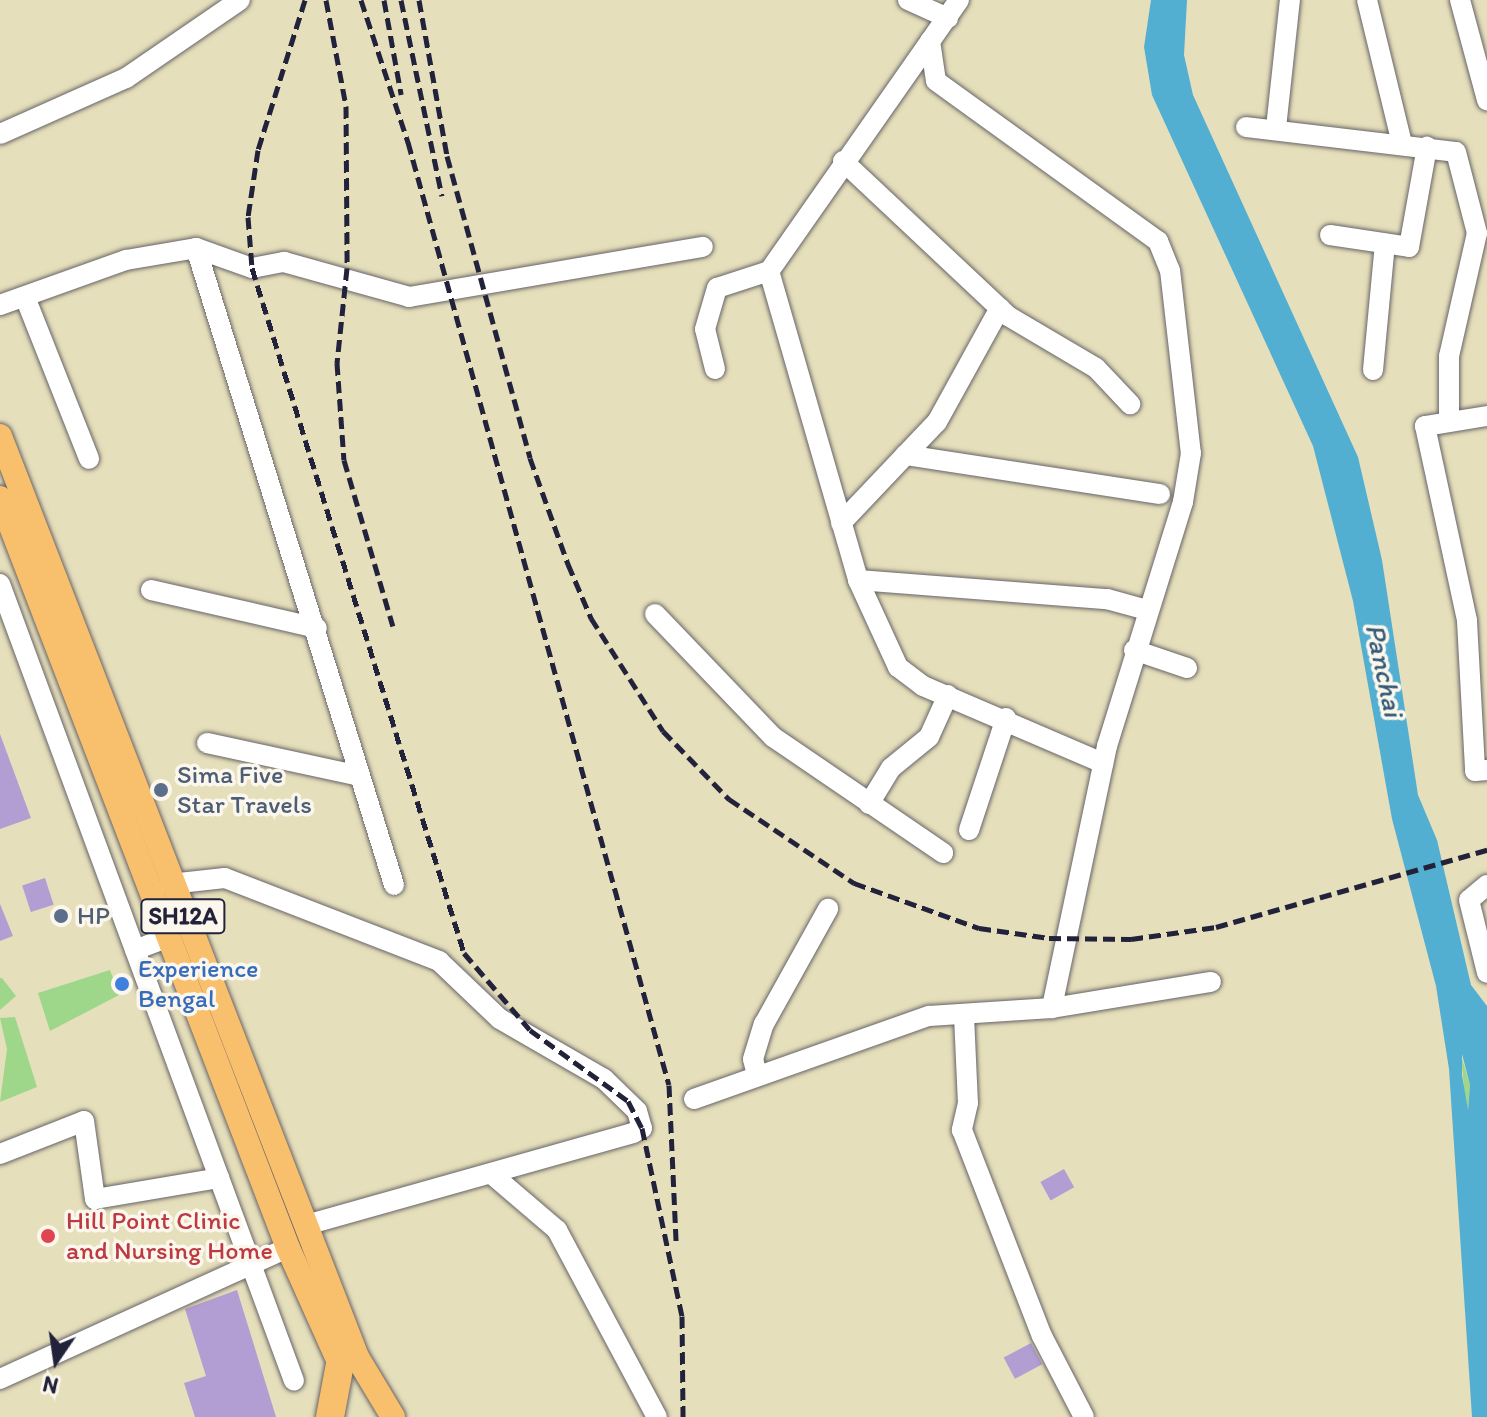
<!DOCTYPE html>
<style>
body{margin:0}
#map{position:relative;width:1487px;height:1417px;overflow:hidden;background:#e6dfbb;font-family:Itim,sans-serif}
div>[style]{position:absolute}
.green>*{inset:0;background:#9ed789}
.water>*{inset:0;background:#53afd1}
.building>*{inset:0;background:#b29ed3;transform-origin:0 0}
.roads{filter:drop-shadow(0 0 2px #676468) drop-shadow(0 0 2px #676468)}
.minor>*{height:20px;margin:-10px;padding:0 10px;transform-origin:10px;border-radius:10px;background:#fff}
.major>*{height:24px;margin:-12px;padding:0 12px;transform-origin:12px;border-radius:12px;background:#f8bf6c}
.highway>*{height:28px;margin:-14px;padding:0 14px;transform-origin:14px;border-radius:14px;background:#f8bf6c}
.rail>*{height:5px;margin-top:-2.5px;transform-origin:0;background:repeating-linear-gradient(90deg,#22223b 0 12px,transparent 0 18px)}
.dots>*{width:22px;height:22px;translate:-50% -50%;box-sizing:border-box;border:4px solid #fbf7ec;border-radius:50%}
span{translate:-50% -50%;white-space:nowrap;text-align:center;line-height:1.15;-webkit-text-stroke:7px #fbf7ec;paint-order:stroke}
.shield-label span{padding:2px 6px;background:#fbf7ec;border:2px solid;border-radius:6px;-webkit-text-stroke-width:0}
.shield-label{font-size:24px;color:#22223b;font-weight:700}
.service-label{font-size:26px;color:#4e5e75}
.left{translate:0 -50%;text-align:left}
.shop-label{font-size:26px;color:#366cbe}
.health-label{font-size:26px;color:#be3a42}
.water-label{font-size:28px;color:#365a77;font-style:italic}
.north{position:absolute;left:16px;top:1321px;width:80px;height:80px;-webkit-text-stroke:6px #fbf7ec;paint-order:stroke;rotate:193deg;font-size:22px;font-weight:700;line-height:32px;text-align:center;color:#22223b}
.north::after{content:'';display:block;margin:auto;width:28px;height:36px;background:#22223b;clip-path:polygon(50% 0,100% 100%,50% 72%,0 100%)}
</style>
<div id="map">
<div class="green">
<i style="clip-path:polygon(110px 970px,119px 995px,50px 1031px,38px 993px)"></i>
<i style="clip-path:polygon(2px 978px,16px 996px,0 1010px,0 978px)"></i>
<i style="clip-path:polygon(15px 1017px,37px 1087px,0 1102px,7px 1049px,0 1018px)"></i>
<i style="clip-path:polygon(1461px 1055px,1470px 1085px,1468px 1110px,1466px 1110px)"></i>
</div>
<div class="water">
<i style="clip-path:polygon(evenodd,1151px 0,1187px 0,1184px 55px,1193px 95px,1358px 457px,1382px 560px,1418px 795px,1437px 840px,1471px 985px,1487px 1006px,1487px 1417px,1472px 1417px,1449px 1069px,1436px 986px,1392px 819px,1353px 601px,1313px 446px,1152px 95px,1144px 47px,1151px 0,1462px 1054px,1470px 1085px,1468px 1110px,1462px 1075px,1462px 1054px)"></i>
</div>
<div class="building">
<i style="clip-path:polygon(0 734px,31px 818px,0 829px)"></i>
<i style="left:45px;top:878px;width:28px;height:24px;rotate:72deg"></i>
<i style="clip-path:polygon(0 904px,13px 936px,0 941px)"></i>
<i style="left:1064px;top:1169px;width:21px;height:27px;rotate:61deg"></i>
<i style="clip-path:polygon(237px 1290px,276px 1417px,195px 1417px,184px 1383px,206px 1376px,185px 1309px)"></i>
<i style="left:1031px;top:1343px;width:24px;height:31px;rotate:62deg"></i>
</div>
<div class="roads">
<div class="minor">
<i style="left:908px;top:0;width:44px;rotate:24.2deg"></i>
<i style="left:959px;top:0;width:331px;rotate:125deg"></i>
<i style="left:769px;top:271px;width:322px;rotate:73.9deg"></i>
<i style="left:858px;top:580px;width:96px;rotate:65.3deg"></i>
<i style="left:898px;top:667px;width:31px;rotate:37deg"></i>
<i style="left:923px;top:686px;width:196px;rotate:23.2deg"></i>
<i style="left:1367px;top:0;width:148px;rotate:76.3deg"></i>
<i style="left:1460px;top:0;width:104px;rotate:74.9deg"></i>
<i style="left:930px;top:41px;width:40px;rotate:81.5deg"></i>
<i style="left:936px;top:81px;width:274px;rotate:35.8deg"></i>
<i style="left:1158px;top:241px;width:31px;rotate:68deg"></i>
<i style="left:1170px;top:270px;width:184px;rotate:83.5deg"></i>
<i style="left:1191px;top:453px;width:50px;rotate:99.3deg"></i>
<i style="left:1183px;top:502px;width:256px;rotate:107.3deg"></i>
<i style="left:1107px;top:746px;width:268px;rotate:101.9deg"></i>
<i style="left:1246px;top:127px;width:211px;rotate:6.8deg"></i>
<i style="left:1456px;top:152px;width:84px;rotate:75.5deg"></i>
<i style="left:1477px;top:233px;width:126px;rotate:102.8deg"></i>
<i style="left:1449px;top:356px;width:66px;rotate:90deg"></i>
<i style="left:1276px;top:128px;width:129px;rotate:-83.8deg"></i>
<i style="left:0;top:134px;width:138px;rotate:-24deg"></i>
<i style="left:126px;top:78px;width:138px;rotate:-34.4deg"></i>
<i style="left:843px;top:161px;width:226px;rotate:43.2deg"></i>
<i style="left:1008px;top:316px;width:102px;rotate:30.6deg"></i>
<i style="left:1096px;top:368px;width:50px;rotate:46.6deg"></i>
<i style="left:1330px;top:235px;width:80px;rotate:8.6deg"></i>
<i style="left:1409px;top:247px;width:102px;rotate:-79.8deg"></i>
<i style="left:196px;top:248px;width:667px;rotate:72.73deg"></i>
<i style="left:25px;top:297px;width:174px;rotate:68.4deg"></i>
<i style="left:0;top:305px;width:134px;rotate:-19.7deg"></i>
<i style="left:126px;top:260px;width:71px;rotate:-9.7deg"></i>
<i style="left:196px;top:248px;width:59px;rotate:19.7deg"></i>
<i style="left:252px;top:268px;width:33px;rotate:-11deg"></i>
<i style="left:284px;top:262px;width:130px;rotate:15.6deg"></i>
<i style="left:409px;top:297px;width:298px;rotate:-9.7deg"></i>
<i style="left:715px;top:369px;width:41px;rotate:-104deg"></i>
<i style="left:705px;top:329px;width:43px;rotate:-73.7deg"></i>
<i style="left:717px;top:288px;width:55px;rotate:-18.1deg"></i>
<i style="left:1373px;top:370px;width:127px;rotate:-84.6deg"></i>
<i style="left:1487px;top:416px;width:63px;rotate:170.8deg"></i>
<i style="left:1425px;top:426px;width:199px;rotate:77.8deg"></i>
<i style="left:1467px;top:621px;width:150px;rotate:86.9deg"></i>
<i style="left:1475px;top:771px;width:12px;rotate:-5deg"></i>
<i style="left:905px;top:455px;width:258px;rotate:8.7deg"></i>
<i style="left:841px;top:523px;width:139px;rotate:-46.5deg"></i>
<i style="left:937px;top:422px;width:130px;rotate:-61.1deg"></i>
<i style="left:858px;top:580px;width:250px;rotate:4.4deg"></i>
<i style="left:1107px;top:599px;width:41px;rotate:15.4deg"></i>
<i style="left:0;top:584px;width:849px;rotate:69.75deg"></i>
<i style="left:151px;top:590px;width:170px;rotate:12.9deg"></i>
<i style="left:655px;top:614px;width:170px;rotate:46.2deg"></i>
<i style="left:773px;top:737px;width:206px;rotate:34.3deg"></i>
<i style="left:1134px;top:650px;width:56px;rotate:18.8deg"></i>
<i style="left:207px;top:743px;width:156px;rotate:12.2deg"></i>
<i style="left:869px;top:804px;width:42px;rotate:-58.6deg"></i>
<i style="left:891px;top:768px;width:49px;rotate:-39.2deg"></i>
<i style="left:929px;top:737px;width:46px;rotate:-65.7deg"></i>
<i style="left:969px;top:830px;width:118px;rotate:-71.7deg"></i>
<i style="left:170px;top:884px;width:55px;rotate:-6.2deg"></i>
<i style="left:225px;top:878px;width:230px;rotate:21.2deg"></i>
<i style="left:439px;top:961px;width:84px;rotate:43.6deg"></i>
<i style="left:500px;top:1019px;width:120px;rotate:30deg"></i>
<i style="left:604px;top:1079px;width:46px;rotate:44.1deg"></i>
<i style="left:637px;top:1111px;width:18px;rotate:74deg"></i>
<i style="left:642px;top:1128px;width:10px;rotate:151deg"></i>
<i style="left:633px;top:1133px;width:341px;rotate:164.3deg"></i>
<i style="left:1487px;top:885px;width:23px;rotate:140deg"></i>
<i style="left:1469px;top:900px;width:75px;rotate:76.1deg"></i>
<i style="left:135px;top:950px;width:36px;rotate:-21deg"></i>
<i style="left:964px;top:1016px;width:87px;rotate:87.4deg"></i>
<i style="left:968px;top:1103px;width:28px;rotate:103deg"></i>
<i style="left:962px;top:1130px;width:221px;rotate:68.8deg"></i>
<i style="left:1042px;top:1336px;width:91px;rotate:62.6deg"></i>
<i style="left:757px;top:1075px;width:16px;rotate:-104deg"></i>
<i style="left:753px;top:1059px;width:37px;rotate:-73deg"></i>
<i style="left:764px;top:1024px;width:132px;rotate:-60.9deg"></i>
<i style="left:694px;top:1099px;width:249px;rotate:-19.5deg"></i>
<i style="left:929px;top:1016px;width:123px;rotate:-3.7deg"></i>
<i style="left:1052px;top:1008px;width:161px;rotate:-9.3deg"></i>
<i style="left:0;top:1154px;width:90px;rotate:-21.4deg"></i>
<i style="left:84px;top:1121px;width:79px;rotate:82deg"></i>
<i style="left:95px;top:1199px;width:126px;rotate:-9.6deg"></i>
<i style="left:495px;top:1177px;width:82px;rotate:40.5deg"></i>
<i style="left:557px;top:1230px;width:212px;rotate:61.9deg"></i>
<i style="left:0;top:1379px;width:316px;rotate:-24.5deg"></i>
</div>
<div class="major">
<i style="left:0;top:436px;width:988px;rotate:68.81deg"></i>
<i style="left:357px;top:1357px;width:70px;rotate:59deg"></i>
<i style="left:0;top:498px;width:803px;rotate:68.99deg"></i>
<i style="left:288px;top:1248px;width:127px;rotate:65.9deg"></i>
</div>
<div class="highway">
<i style="left:330px;top:1417px;width:54px;rotate:-79.3deg"></i>
</div>
</div>
<div class="rail">
<i style="left:305px;top:0;width:157px;rotate:107.4deg"></i>
<i style="left:258px;top:150px;width:68px;rotate:98.5deg"></i>
<i style="left:248px;top:217px;width:51px;rotate:85.5deg"></i>
<i style="left:252px;top:268px;width:717px;rotate:72.8deg"></i>
<i style="left:464px;top:953px;width:101px;rotate:49.4deg"></i>
<i style="left:530px;top:1030px;width:121px;rotate:35.9deg"></i>
<i style="left:628px;top:1101px;width:30px;rotate:63deg"></i>
<i style="left:642px;top:1128px;width:192px;rotate:78deg"></i>
<i style="left:682px;top:1316px;width:101px;rotate:89.4deg"></i>
<i style="left:326px;top:0;width:108px;rotate:79.3deg"></i>
<i style="left:346px;top:106px;width:162px;rotate:89.6deg"></i>
<i style="left:347px;top:268px;width:96px;rotate:96deg"></i>
<i style="left:337px;top:363px;width:97px;rotate:85.9deg"></i>
<i style="left:344px;top:460px;width:173px;rotate:73.6deg"></i>
<i style="left:361px;top:0;width:150px;rotate:71.7deg"></i>
<i style="left:408px;top:142px;width:978px;rotate:74.53deg"></i>
<i style="left:669px;top:1085px;width:157px;rotate:87.4deg"></i>
<i style="left:384px;top:0;width:96px;rotate:79.7deg"></i>
<i style="left:401px;top:0;width:200px;rotate:78.2deg"></i>
<i style="left:419px;top:0;width:158px;rotate:79.8deg"></i>
<i style="left:447px;top:156px;width:313px;rotate:74.6deg"></i>
<i style="left:530px;top:458px;width:113px;rotate:70.3deg"></i>
<i style="left:568px;top:564px;width:59px;rotate:66.9deg"></i>
<i style="left:591px;top:618px;width:134px;rotate:57.5deg"></i>
<i style="left:663px;top:731px;width:95px;rotate:45.9deg"></i>
<i style="left:729px;top:799px;width:151px;rotate:33.9deg"></i>
<i style="left:854px;top:883px;width:133px;rotate:19.8deg"></i>
<i style="left:979px;top:928px;width:71px;rotate:8.1deg"></i>
<i style="left:1049px;top:938px;width:82px;rotate:0.7deg"></i>
<i style="left:1131px;top:939px;width:86px;rotate:-8deg"></i>
<i style="left:1216px;top:927px;width:282px;rotate:-15.9deg"></i>
</div>
<div class="dots">
<i style="left:161px;top:790px;background:#5c6f8a"></i>
<i style="left:61px;top:916px;background:#5c6f8a"></i>
<i style="left:122px;top:984px;background:#3f7fe0"></i>
<i style="left:48px;top:1236px;background:#e0444e"></i>
</div>
<div class="shield-label">
<span style="left:183px;top:916px">SH12A</span>
</div>
<div class="service-label">
<span class="left" style="left:177px;top:790px">Sima Five<br>Star Travels</span>
<span class="left" style="left:77px;top:916px">HP</span>
</div>
<div class="shop-label">
<span class="left" style="left:138px;top:984px">Experience<br>Bengal</span>
</div>
<div class="health-label">
<span class="left" style="left:66px;top:1236px">Hill Point Clinic<br>and Nursing Home</span>
</div>
<div class="water-label">
<span style="left:1385px;top:670px;rotate:78deg">Panchai</span>
</div>
<div class="north">N</div>
</div>
